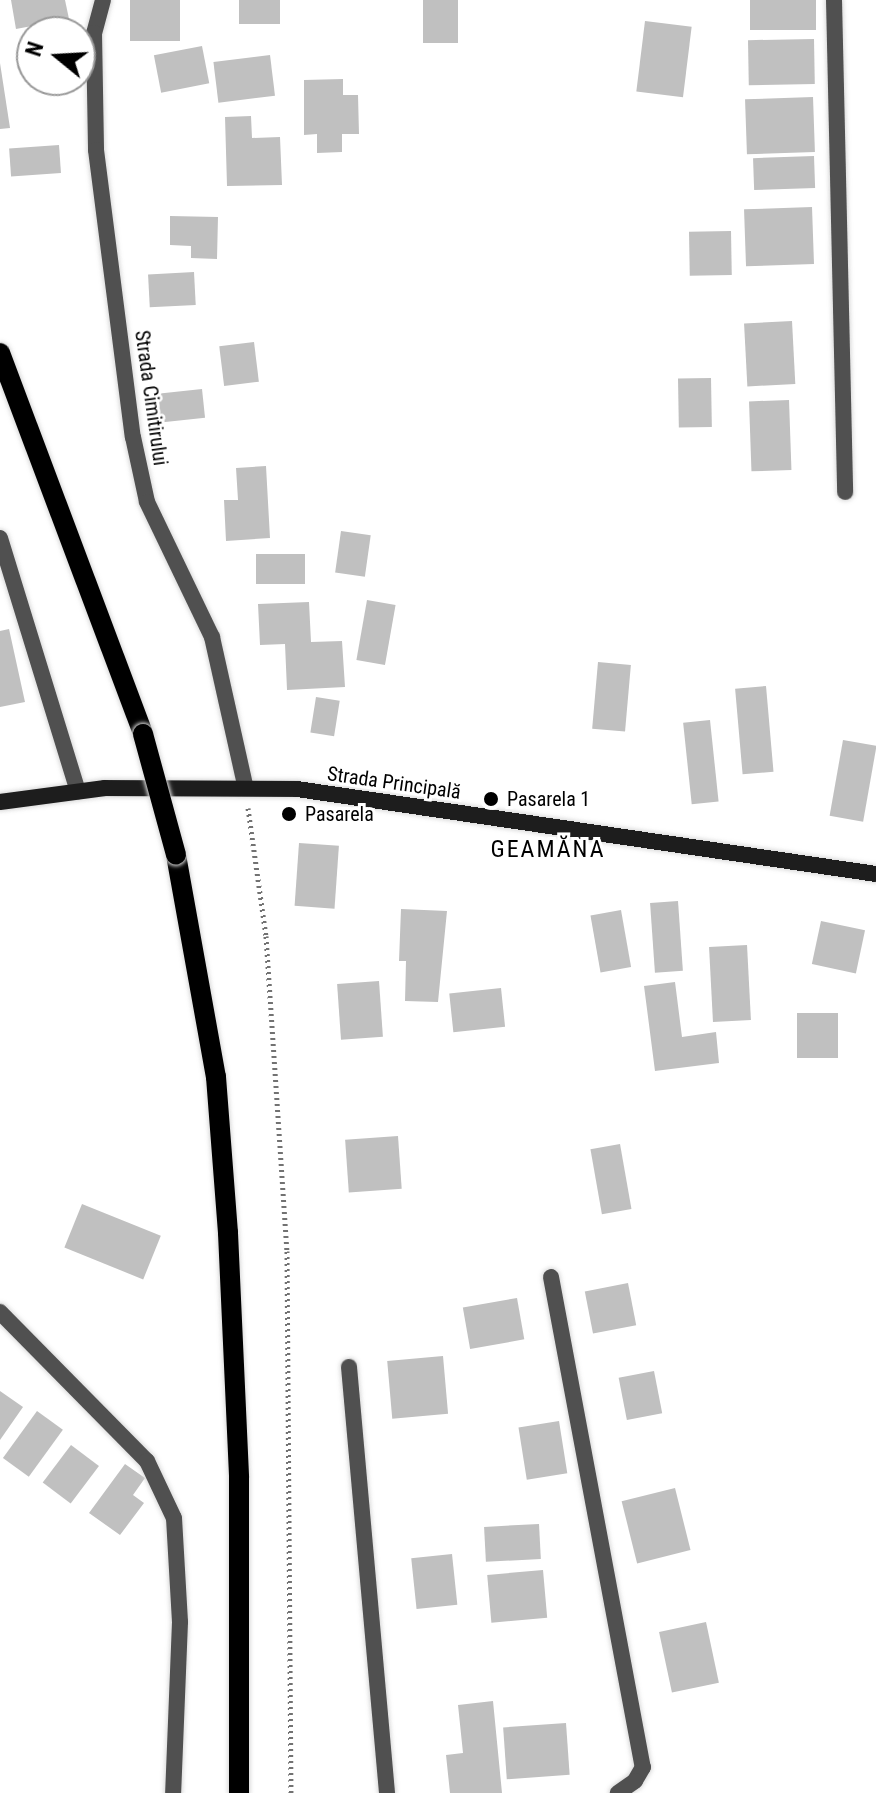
<!DOCTYPE html>
<meta charset="utf-8">
<style>
body{margin:0}
#map{position:relative;width:876px;height:1793px;overflow:hidden;background:#fff;font-family:"Roboto Condensed",sans-serif}
div>[style]{position:absolute}
.building>*{inset:0;background:#c0c0c0;transform-origin:0 0}
.path>*{height:5px;margin-top:-2.5px;transform-origin:0;background:repeating-linear-gradient(90deg,#727272 0 2px,transparent 0 6px)}
.roads{filter:drop-shadow(0 0 2px #dbdbdb) drop-shadow(0 0 2px #dbdbdb)}
.service>*{height:16px;margin:-8px;padding:0 8px;transform-origin:8px;border-radius:8px;background:#505050}
.minor>*{height:16px;margin:-8px;padding:0 8px;transform-origin:8px;border-radius:8px;background:#505050}
.secondary>*{height:16px;margin:-8px;padding:0 8px;transform-origin:8px;border-radius:8px;background:#1d1d1d}
.primary>*{height:20px;margin:-10px;padding:0 10px;transform-origin:10px;border-radius:10px;background:#000}
.bridges{filter:drop-shadow(0 0 2px #dbdbdb) drop-shadow(0 0 2px #dbdbdb)}
.primary-bridge>*{height:20px;margin:-10px;padding:0 10px;transform-origin:10px;border-radius:10px;background:#000}
.dots>*{width:22px;height:22px;translate:-50% -50%;box-sizing:border-box;border:4px solid #fff;border-radius:50%}
span{translate:-50% -50%;white-space:nowrap;text-align:center;line-height:1.15;-webkit-text-stroke:6px #fff;paint-order:stroke}
.street-label{font-size:20px;color:#000}
.poi-label{font-size:20px;color:#000}
.left{translate:0 -50%;text-align:left}
.quarter-label{font-size:24px;color:#000;letter-spacing:2px}
.north{position:absolute;left:16px;top:16px;width:80px;height:80px;box-sizing:border-box;background:#fff;border:2px solid #999;border-radius:50%;rotate:288deg;font-size:22px;font-weight:700;line-height:32px;text-align:center;color:#000}
.north::after{content:'';display:block;margin:auto;width:28px;height:36px;background:#000;clip-path:polygon(50% 0,100% 100%,50% 72%,0 100%)}
</style>
<div id="map">
<div class="building">
<i style="clip-path:polygon(11px 0,65px 0,69px 19px,16px 29px)"></i>
<i style="left:130px;top:0;width:50px;height:41px"></i>
<i style="left:239px;top:0;width:41px;height:24px"></i>
<i style="left:423px;top:0;width:35px;height:43px"></i>
<i style="left:750px;top:0;width:66px;height:30px"></i>
<i style="left:645px;top:21px;width:47px;height:71px;rotate:7deg"></i>
<i style="left:814px;top:39px;width:45px;height:66px;rotate:89deg"></i>
<i style="left:202px;top:46px;width:38px;height:49px;rotate:79deg"></i>
<i style="left:270px;top:55px;width:41px;height:57px;rotate:83deg"></i>
<i style="clip-path:polygon(0 63px,10px 128px,0 129px)"></i>
<i style="clip-path:polygon(343px 79px,343px 95px,358px 95px,359px 134px,342px 134px,342px 152px,317px 153px,317px 134px,304px 135px,304px 80px)"></i>
<i style="left:813px;top:97px;width:55px;height:68px;rotate:88deg"></i>
<i style="clip-path:polygon(251px 116px,252px 138px,280px 137px,282px 185px,227px 186px,225px 117px)"></i>
<i style="left:59px;top:145px;width:28px;height:50px;rotate:86deg"></i>
<i style="left:814px;top:156px;width:32px;height:61px;rotate:88deg"></i>
<i style="left:812px;top:207px;width:57px;height:68px;rotate:88deg"></i>
<i style="clip-path:polygon(170px 216px,218px 217px,217px 259px,191px 258px,191px 246px,170px 245px)"></i>
<i style="left:731px;top:231px;width:44px;height:42px;rotate:89deg"></i>
<i style="left:194px;top:272px;width:33px;height:46px;rotate:87deg"></i>
<i style="left:792px;top:321px;width:63px;height:48px;rotate:87deg"></i>
<i style="left:254px;top:342px;width:40px;height:35px;rotate:83deg"></i>
<i style="left:711px;top:378px;width:49px;height:33px;rotate:89deg"></i>
<i style="left:202px;top:389px;width:29px;height:54px;rotate:84deg"></i>
<i style="left:789px;top:400px;width:70px;height:40px;rotate:88deg"></i>
<i style="clip-path:polygon(266px 466px,270px 538px,226px 541px,224px 500px,238px 500px,236px 468px)"></i>
<i style="left:341px;top:531px;width:30px;height:42px;rotate:8deg"></i>
<i style="left:256px;top:554px;width:49px;height:30px"></i>
<i style="left:367px;top:600px;width:29px;height:61px;rotate:10deg"></i>
<i style="clip-path:polygon(309px 602px,311px 642px,342px 641px,345px 687px,287px 690px,285px 644px,260px 645px,258px 604px)"></i>
<i style="clip-path:polygon(9px 629px,25px 702px,0 707px,0 631px)"></i>
<i style="left:598px;top:662px;width:33px;height:67px;rotate:5deg"></i>
<i style="left:766px;top:686px;width:86px;height:31px;rotate:85deg"></i>
<i style="left:316px;top:697px;width:24px;height:36px;rotate:9deg"></i>
<i style="left:710px;top:720px;width:82px;height:27px;rotate:84deg"></i>
<i style="left:843px;top:740px;width:34px;height:77px;rotate:10deg"></i>
<i style="left:299px;top:843px;width:40px;height:63px;rotate:4deg"></i>
<i style="left:678px;top:901px;width:70px;height:28px;rotate:86deg"></i>
<i style="clip-path:polygon(401px 909px,447px 911px,438px 1002px,405px 1001px,406px 961px,399px 961px)"></i>
<i style="left:621px;top:910px;width:58px;height:31px;rotate:80deg"></i>
<i style="left:821px;top:921px;width:45px;height:44px;rotate:12deg"></i>
<i style="left:747px;top:945px;width:75px;height:38px;rotate:87deg"></i>
<i style="left:379px;top:981px;width:56px;height:42px;rotate:86deg"></i>
<i style="clip-path:polygon(675px 982px,682px 1037px,716px 1032px,719px 1063px,655px 1071px,644px 986px)"></i>
<i style="left:501px;top:988px;width:39px;height:52px;rotate:84deg"></i>
<i style="left:797px;top:1013px;width:41px;height:45px"></i>
<i style="left:398px;top:1136px;width:53px;height:53px;rotate:86deg"></i>
<i style="left:620px;top:1144px;width:66px;height:30px;rotate:80deg"></i>
<i style="left:82px;top:1204px;width:85px;height:47px;rotate:22deg"></i>
<i style="left:628px;top:1283px;width:43px;height:44px;rotate:79deg"></i>
<i style="left:517px;top:1298px;width:42px;height:55px;rotate:80deg"></i>
<i style="left:443px;top:1356px;width:58px;height:56px;rotate:85deg"></i>
<i style="left:654px;top:1371px;width:43px;height:36px;rotate:79deg"></i>
<i style="clip-path:polygon(0 1391px,23px 1407px,0 1440px)"></i>
<i style="left:37px;top:1411px;width:32px;height:58px;rotate:36deg"></i>
<i style="left:559px;top:1421px;width:53px;height:41px;rotate:81deg"></i>
<i style="left:71px;top:1445px;width:35px;height:47px;rotate:37deg"></i>
<i style="clip-path:polygon(125px 1464px,145px 1478px,133px 1495px,144px 1503px,120px 1535px,89px 1513px)"></i>
<i style="left:675px;top:1488px;width:64px;height:55px;rotate:76deg"></i>
<i style="left:539px;top:1524px;width:35px;height:55px;rotate:87deg"></i>
<i style="left:452px;top:1554px;width:51px;height:41px;rotate:84deg"></i>
<i style="left:543px;top:1570px;width:48px;height:56px;rotate:85deg"></i>
<i style="left:706px;top:1622px;width:62px;height:48px;rotate:78deg"></i>
<i style="clip-path:polygon(493px 1701px,502px 1793px,450px 1793px,446px 1755px,463px 1753px,458px 1705px)"></i>
<i style="left:566px;top:1723px;width:52px;height:63px;rotate:86deg"></i>
</div>
<div class="path">
<i style="left:248px;top:808px;width:129px;rotate:82deg"></i>
<i style="left:266px;top:936px;width:316px;rotate:86.2deg"></i>
<i style="left:287px;top:1251px;width:542px;rotate:89.58deg"></i>
</div>
<div class="roads">
<div class="service">
<i style="left:0;top:538px;width:265px;rotate:72.9deg"></i>
</div>
<div class="minor">
<i style="left:103px;top:0;width:34px;rotate:105deg"></i>
<i style="left:94px;top:33px;width:117px;rotate:89deg"></i>
<i style="left:96px;top:150px;width:289px;rotate:82.7deg"></i>
<i style="left:133px;top:437px;width:66px;rotate:77.8deg"></i>
<i style="left:147px;top:502px;width:150px;rotate:64.3deg"></i>
<i style="left:212px;top:637px;width:152px;rotate:77.4deg"></i>
<i style="left:834px;top:0;width:492px;rotate:88.7deg"></i>
<i style="left:551px;top:1277px;width:499px;rotate:79.4deg"></i>
<i style="left:643px;top:1767px;width:16px;rotate:120deg"></i>
<i style="left:635px;top:1781px;width:21px;rotate:145deg"></i>
<i style="left:0;top:1312px;width:209px;rotate:45.4deg"></i>
<i style="left:147px;top:1461px;width:63px;rotate:64.7deg"></i>
<i style="left:174px;top:1518px;width:104px;rotate:86.7deg"></i>
<i style="left:180px;top:1622px;width:171px;rotate:92.3deg"></i>
<i style="left:349px;top:1367px;width:428px;rotate:84.9deg"></i>
</div>
<div class="secondary">
<i style="left:0;top:802px;width:106px;rotate:-7.6deg"></i>
<i style="left:105px;top:788px;width:192px;rotate:0.3deg"></i>
<i style="left:297px;top:789px;width:585px;rotate:8.35deg"></i>
</div>
<div class="primary">
<i style="left:0;top:353px;width:407px;rotate:69.4deg"></i>
<i style="left:176px;top:855px;width:226px;rotate:79.8deg"></i>
<i style="left:216px;top:1077px;width:156px;rotate:85.6deg"></i>
<i style="left:228px;top:1233px;width:245px;rotate:87.4deg"></i>
<i style="left:239px;top:1478px;width:315px;rotate:90deg"></i>
</div>
</div>
<div class="bridges">
<div class="primary-bridge">
<i style="left:143px;top:734px;width:125px;rotate:74.7deg"></i>
</div>
</div>
<div class="dots">
<i style="left:491px;top:799px;background:#000"></i>
<i style="left:289px;top:814px;background:#000"></i>
</div>
<div class="street-label">
<span style="left:151px;top:398px;rotate:82deg">Strada Cimitirului</span>
<span style="left:394px;top:783px;rotate:8deg">Strada Principală</span>
</div>
<div class="poi-label">
<span class="left" style="left:507px;top:799px">Pasarela 1</span>
<span class="left" style="left:305px;top:814px">Pasarela</span>
</div>
<div class="quarter-label">
<span style="left:548px;top:850px">GEAMĂNA</span>
</div>
<div class="north">N</div>
</div>
